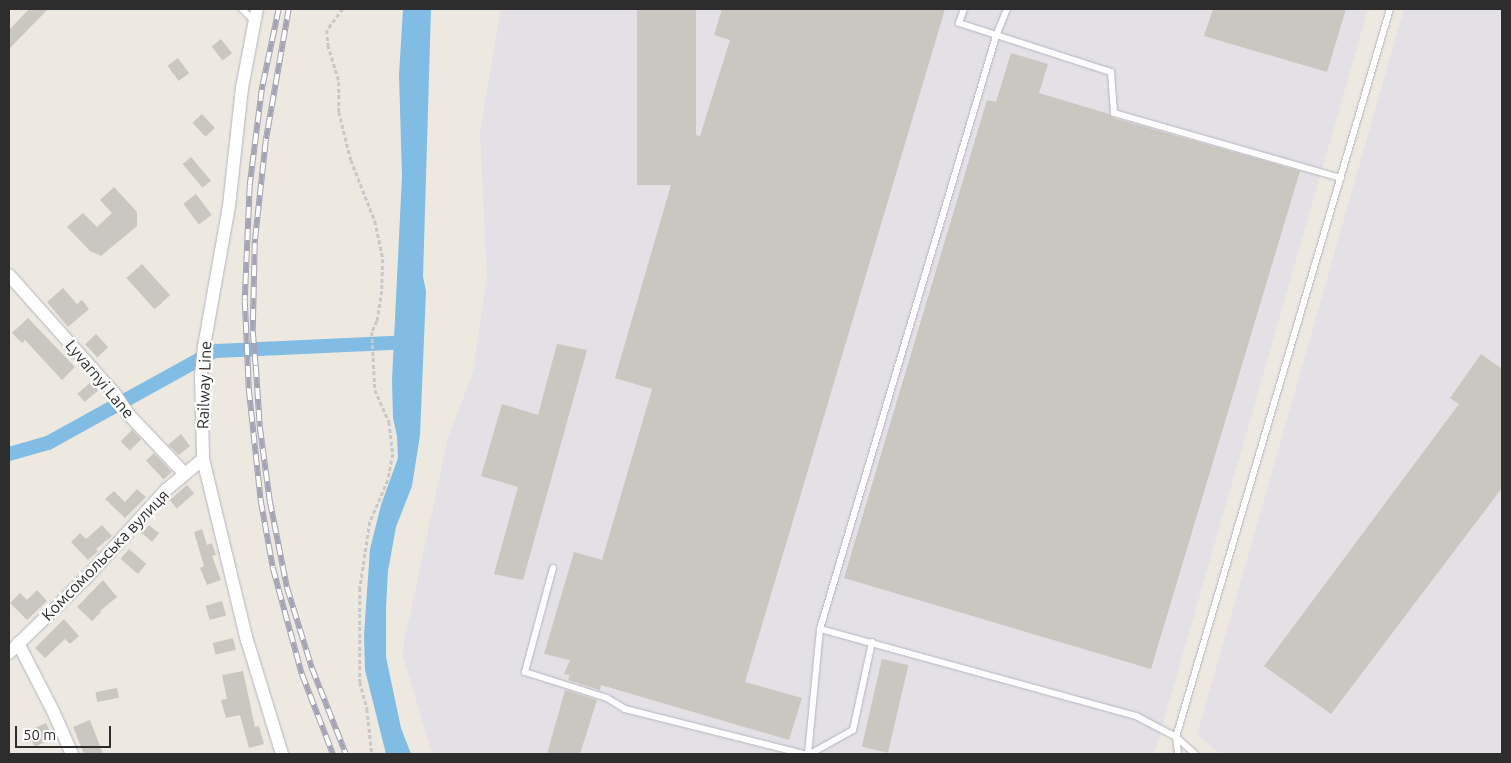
<!DOCTYPE html>
<meta charset="utf-8">
<style>
body{margin:0}
#map{position:relative;width:1511px;height:763px;overflow:hidden;background:#ede9e1;font-family:Ubuntu,sans-serif}
div>[style]{position:absolute}
.industrial>*{inset:0;background:#e3e0e6}
.water>*{inset:0;background:#80bce3}
.canal>*{height:14px;margin:-7px;padding:0 7px;transform-origin:7px;border-radius:7px;background:#80bce3}
.building>*{inset:0;background:#c9c7bf;transform-origin:0 0}
.path>*{height:2.5px;margin-top:-1.25px;transform-origin:0;background:repeating-linear-gradient(90deg,#c8c8c8 0 4px,transparent 0 6.5px)}
.roads{filter:drop-shadow(0 0 1px #b4b5bf) drop-shadow(0 0 1px #b4b5bf)}
.lane>*{height:6px;margin:-3px;padding:0 3px;transform-origin:3px;border-radius:3px;background:#fff}
.street>*{height:12px;margin:-6px;padding:0 6px;transform-origin:6px;border-radius:6px;background:#fff}
.rail>*{height:5.5px;margin-top:-2.75px;transform-origin:0;background:repeating-linear-gradient(90deg,#fff 0 11px,#a4a4b5 0 22px);box-sizing:border-box;border-block:1px solid #a4a4b5}
span{translate:-50% -50%;white-space:nowrap;text-align:center;line-height:1.15;-webkit-text-stroke:4.5px #fff;paint-order:stroke}
.street-label{font-size:16px;color:#2d2d2d}
.frame{position:absolute;inset:0;border:10px solid #2d2d2d;pointer-events:none}
.scale{position:absolute;left:15px;top:726px;width:96px;height:22px;box-sizing:border-box;border:2px solid #2d2d2d;border-top:0;padding-left:6px;font-size:15px;line-height:18px;white-space:nowrap;color:#2d2d2d;-webkit-text-stroke:4px #fff;paint-order:stroke}
</style>
<div id="map">
<div class="industrial">
<i style="clip-path:polygon(501px 9px,1368px 9px,1155px 752px,1158px 754px,432px 754px,402px 652px,448px 438px,473px 372px,487px 276px,480px 132px)"></i>
<i style="clip-path:polygon(1404px 9px,1502px 9px,1502px 754px,1221px 754px,1197px 735px)"></i>
</div>
<div class="water">
<i style="clip-path:polygon(403px 9px,431px 9px,423px 277px,426px 291px,420px 435px,412px 486px,396px 527px,388px 571px,386px 607px,386px 657px,401px 728px,411px 754px,386px 754px,365px 670px,364px 635px,370px 549px,381px 505px,398px 458px,397px 436px,393px 418px,392px 380px,402px 176px,399px 75px)"></i>
</div>
<div class="canal">
<i style="left:9px;top:454px;width:41px;rotate:-15.8deg"></i>
<i style="left:48px;top:443px;width:191px;rotate:-28.9deg"></i>
<i style="left:215px;top:351px;width:197px;rotate:-2.6deg"></i>
</div>
<div class="building">
<i style="clip-path:polygon(29px 9px,48px 9px,9px 49px,9px 30px)"></i>
<i style="left:637px;top:9px;width:59px;height:176px"></i>
<i style="clip-path:polygon(722px 9px,945px 9px,745px 682px,802px 698px,789px 740px,601px 685px,600px 690px,568px 680px,570px 675px,564px 674px,570px 660px,544px 654px,574px 552px,602px 560px,652px 389px,615px 378px,686px 133px,700px 136px,730px 40px,714px 35px)"></i>
<i style="clip-path:polygon(1213px 9px,1346px 9px,1327px 72px,1204px 36px)"></i>
<i style="left:221px;top:39px;width:18px;height:12px;rotate:52deg"></i>
<i style="clip-path:polygon(1011px 53px,1048px 64px,1039px 93px,1109px 114px,1113px 118px,1300px 171px,1151px 669px,844px 578px,987px 100px,996px 102px)"></i>
<i style="left:178px;top:58px;width:19px;height:13px;rotate:54deg"></i>
<i style="left:202px;top:114px;width:19px;height:13px;rotate:47deg"></i>
<i style="left:191px;top:157px;width:31px;height:11px;rotate:50deg"></i>
<i style="clip-path:polygon(114px 187px,137px 212px,137px 226px,101px 256px,90px 251px,67px 227px,83px 213px,97px 227px,112px 213px,100px 200px)"></i>
<i style="left:196px;top:194px;width:26px;height:16px;rotate:53deg"></i>
<i style="left:142px;top:264px;width:42px;height:21px;rotate:48deg"></i>
<i style="clip-path:polygon(63px 288px,77px 304px,82px 300px,89px 309px,68px 327px,47px 302px)"></i>
<i style="clip-path:polygon(28px 318px,75px 367px,62px 380px,25px 340px,22px 343px,12px 333px)"></i>
<i style="left:96px;top:334px;width:18px;height:15px;rotate:47deg"></i>
<i style="clip-path:polygon(557px 344px,587px 350px,523px 580px,494px 574px,518px 487px,481px 476px,502px 404px,538px 415px)"></i>
<i style="clip-path:polygon(1481px 354px,1502px 369px,1502px 488px,1331px 714px,1264px 666px,1459px 404px,1450px 398px)"></i>
<i style="left:91px;top:382px;width:11px;height:18px;rotate:49deg"></i>
<i style="left:132px;top:430px;width:13px;height:16px;rotate:45deg"></i>
<i style="clip-path:polygon(181px 434px,190px 446px,179px 455px,168px 445px)"></i>
<i style="left:154px;top:453px;width:26px;height:11px;rotate:47deg"></i>
<i style="left:187px;top:485px;width:11px;height:23px;rotate:49deg"></i>
<i style="clip-path:polygon(137px 489px,146px 497px,125px 518px,105px 499px,114px 491px,125px 502px)"></i>
<i style="clip-path:polygon(102px 525px,112px 536px,96px 549px,98px 551px,88px 560px,71px 542px,80px 533px,86px 539px)"></i>
<i style="left:149px;top:525px;width:13px;height:11px;rotate:39deg"></i>
<i style="clip-path:polygon(202px 529px,207px 545px,212px 543px,216px 555px,212px 556px,221px 580px,207px 585px,200px 568px,204px 566px,194px 532px)"></i>
<i style="left:129px;top:549px;width:23px;height:13px;rotate:41deg"></i>
<i style="clip-path:polygon(103px 580px,117px 597px,100px 611px,101px 612px,92px 621px,77px 607px)"></i>
<i style="clip-path:polygon(37px 590px,47px 601px,27px 620px,10px 603px,20px 593px,27px 600px)"></i>
<i style="left:222px;top:601px;width:15px;height:17px;rotate:74deg"></i>
<i style="clip-path:polygon(64px 619px,79px 636px,70px 644px,65px 639px,45px 658px,35px 648px)"></i>
<i style="left:233px;top:638px;width:12px;height:21px;rotate:76deg"></i>
<i style="left:882px;top:659px;width:27px;height:90px;rotate:13deg"></i>
<i style="clip-path:polygon(243px 671px,255px 727px,259px 726px,264px 744px,249px 748px,240px 715px,226px 718px,221px 700px,227px 699px,222px 675px)"></i>
<i style="left:117px;top:688px;width:10px;height:22px;rotate:79deg"></i>
<i style="clip-path:polygon(565px 690px,597px 700px,580px 754px,547px 754px)"></i>
<i style="clip-path:polygon(90px 720px,103px 754px,84px 754px,73px 727px)"></i>
<i style="left:46px;top:723px;width:17px;height:20px;rotate:66deg"></i>
</div>
<div class="path">
<i style="left:343px;top:9px;width:26px;rotate:127deg"></i>
<i style="left:327px;top:30px;width:15px;rotate:86deg"></i>
<i style="left:328px;top:45px;width:39px;rotate:73deg"></i>
<i style="left:339px;top:82px;width:30px;rotate:90deg"></i>
<i style="left:339px;top:112px;width:49px;rotate:76deg"></i>
<i style="left:351px;top:160px;width:66px;rotate:68.5deg"></i>
<i style="left:375px;top:221px;width:39px;rotate:78deg"></i>
<i style="left:383px;top:259px;width:32px;rotate:92deg"></i>
<i style="left:382px;top:291px;width:30px;rotate:99deg"></i>
<i style="left:377px;top:321px;width:12px;rotate:114deg"></i>
<i style="left:372px;top:332px;width:58px;rotate:87deg"></i>
<i style="left:375px;top:390px;width:35px;rotate:66deg"></i>
<i style="left:389px;top:422px;width:32px;rotate:83deg"></i>
<i style="left:393px;top:454px;width:26px;rotate:101deg"></i>
<i style="left:388px;top:480px;width:46px;rotate:113.2deg"></i>
<i style="left:370px;top:522px;width:67px;rotate:98.6deg"></i>
<i style="left:360px;top:588px;width:94px;rotate:90deg"></i>
<i style="left:360px;top:682px;width:28px;rotate:75deg"></i>
<i style="left:367px;top:709px;width:45px;rotate:83.7deg"></i>
</div>
<div class="roads">
<div class="lane">
<i style="left:242px;top:9px;width:17px;rotate:45deg"></i>
<i style="left:964px;top:9px;width:15px;rotate:110deg"></i>
<i style="left:959px;top:23px;width:160px;rotate:17.9deg"></i>
<i style="left:1111px;top:72px;width:41px;rotate:85.8deg"></i>
<i style="left:1114px;top:113px;width:236px;rotate:16deg"></i>
<i style="left:553px;top:568px;width:108px;rotate:105.1deg"></i>
<i style="left:525px;top:672px;width:86px;rotate:17.6deg"></i>
<i style="left:607px;top:698px;width:21px;rotate:31deg"></i>
<i style="left:625px;top:709px;width:185px;rotate:14.1deg"></i>
<i style="left:820px;top:629px;width:328px;rotate:15.4deg"></i>
<i style="left:1136px;top:716px;width:45px;rotate:27.7deg"></i>
<i style="left:1176px;top:737px;width:17px;rotate:83deg"></i>
<i style="left:808px;top:754px;width:126px;rotate:-84.5deg"></i>
<i style="left:820px;top:629px;width:619px;rotate:-73.47deg"></i>
<i style="left:996px;top:36px;width:29px;rotate:-68deg"></i>
<i style="left:810px;top:754px;width:49px;rotate:-29.2deg"></i>
<i style="left:853px;top:730px;width:90px;rotate:-77.8deg"></i>
<i style="left:1195px;top:754px;width:25px;rotate:-138deg"></i>
<i style="left:1176px;top:737px;width:759px;rotate:-73.62deg"></i>
</div>
<div class="street">
<i style="left:257px;top:9px;width:80px;rotate:100.8deg"></i>
<i style="left:242px;top:88px;width:119px;rotate:96.3deg"></i>
<i style="left:229px;top:206px;width:142px;rotate:100.1deg"></i>
<i style="left:204px;top:346px;width:29px;rotate:96deg"></i>
<i style="left:201px;top:375px;width:84px;rotate:88.6deg"></i>
<i style="left:203px;top:459px;width:183px;rotate:76.4deg"></i>
<i style="left:246px;top:637px;width:122px;rotate:72.9deg"></i>
<i style="left:9px;top:275px;width:159px;rotate:48.3deg"></i>
<i style="left:115px;top:394px;width:25px;rotate:56deg"></i>
<i style="left:129px;top:415px;width:80px;rotate:46.5deg"></i>
<i style="left:18px;top:643px;width:76px;rotate:62.8deg"></i>
<i style="left:53px;top:711px;width:47px;rotate:66.2deg"></i>
<i style="left:9px;top:653px;width:109px;rotate:-44.3deg"></i>
<i style="left:87px;top:577px;width:118px;rotate:-47.8deg"></i>
<i style="left:166px;top:490px;width:48px;rotate:-40deg"></i>
</div>
</div>
<div class="rail">
<i style="left:279px;top:9px;width:83px;rotate:101.9deg"></i>
<i style="left:262px;top:90px;width:96px;rotate:97.2deg"></i>
<i style="left:250px;top:185px;width:115px;rotate:92.5deg"></i>
<i style="left:245px;top:300px;width:89px;rotate:87.4deg"></i>
<i style="left:249px;top:389px;width:113px;rotate:83.9deg"></i>
<i style="left:261px;top:501px;width:68px;rotate:79.8deg"></i>
<i style="left:273px;top:568px;width:110px;rotate:74.7deg"></i>
<i style="left:302px;top:674px;width:86px;rotate:68.8deg"></i>
<i style="left:289px;top:9px;width:134px;rotate:99.9deg"></i>
<i style="left:266px;top:141px;width:103px;rotate:96.2deg"></i>
<i style="left:255px;top:243px;width:89px;rotate:91.3deg"></i>
<i style="left:253px;top:332px;width:34px;rotate:85deg"></i>
<i style="left:256px;top:366px;width:61px;rotate:86.2deg"></i>
<i style="left:260px;top:427px;width:75px;rotate:82.3deg"></i>
<i style="left:270px;top:501px;width:88px;rotate:78.8deg"></i>
<i style="left:287px;top:587px;width:85px;rotate:72.8deg"></i>
<i style="left:312px;top:668px;width:92px;rotate:68.4deg"></i>
</div>
<div class="street-label">
<span style="left:100px;top:379px;rotate:50deg">Lyvarnyi Lane</span>
<span style="left:204px;top:385px;rotate:-88deg">Railway Line</span>
<span style="left:105px;top:555px;rotate:-46deg">Комсомольська вулиця</span>
</div>
<div class="frame"></div>
<div class="scale">50 m</div>
</div>
